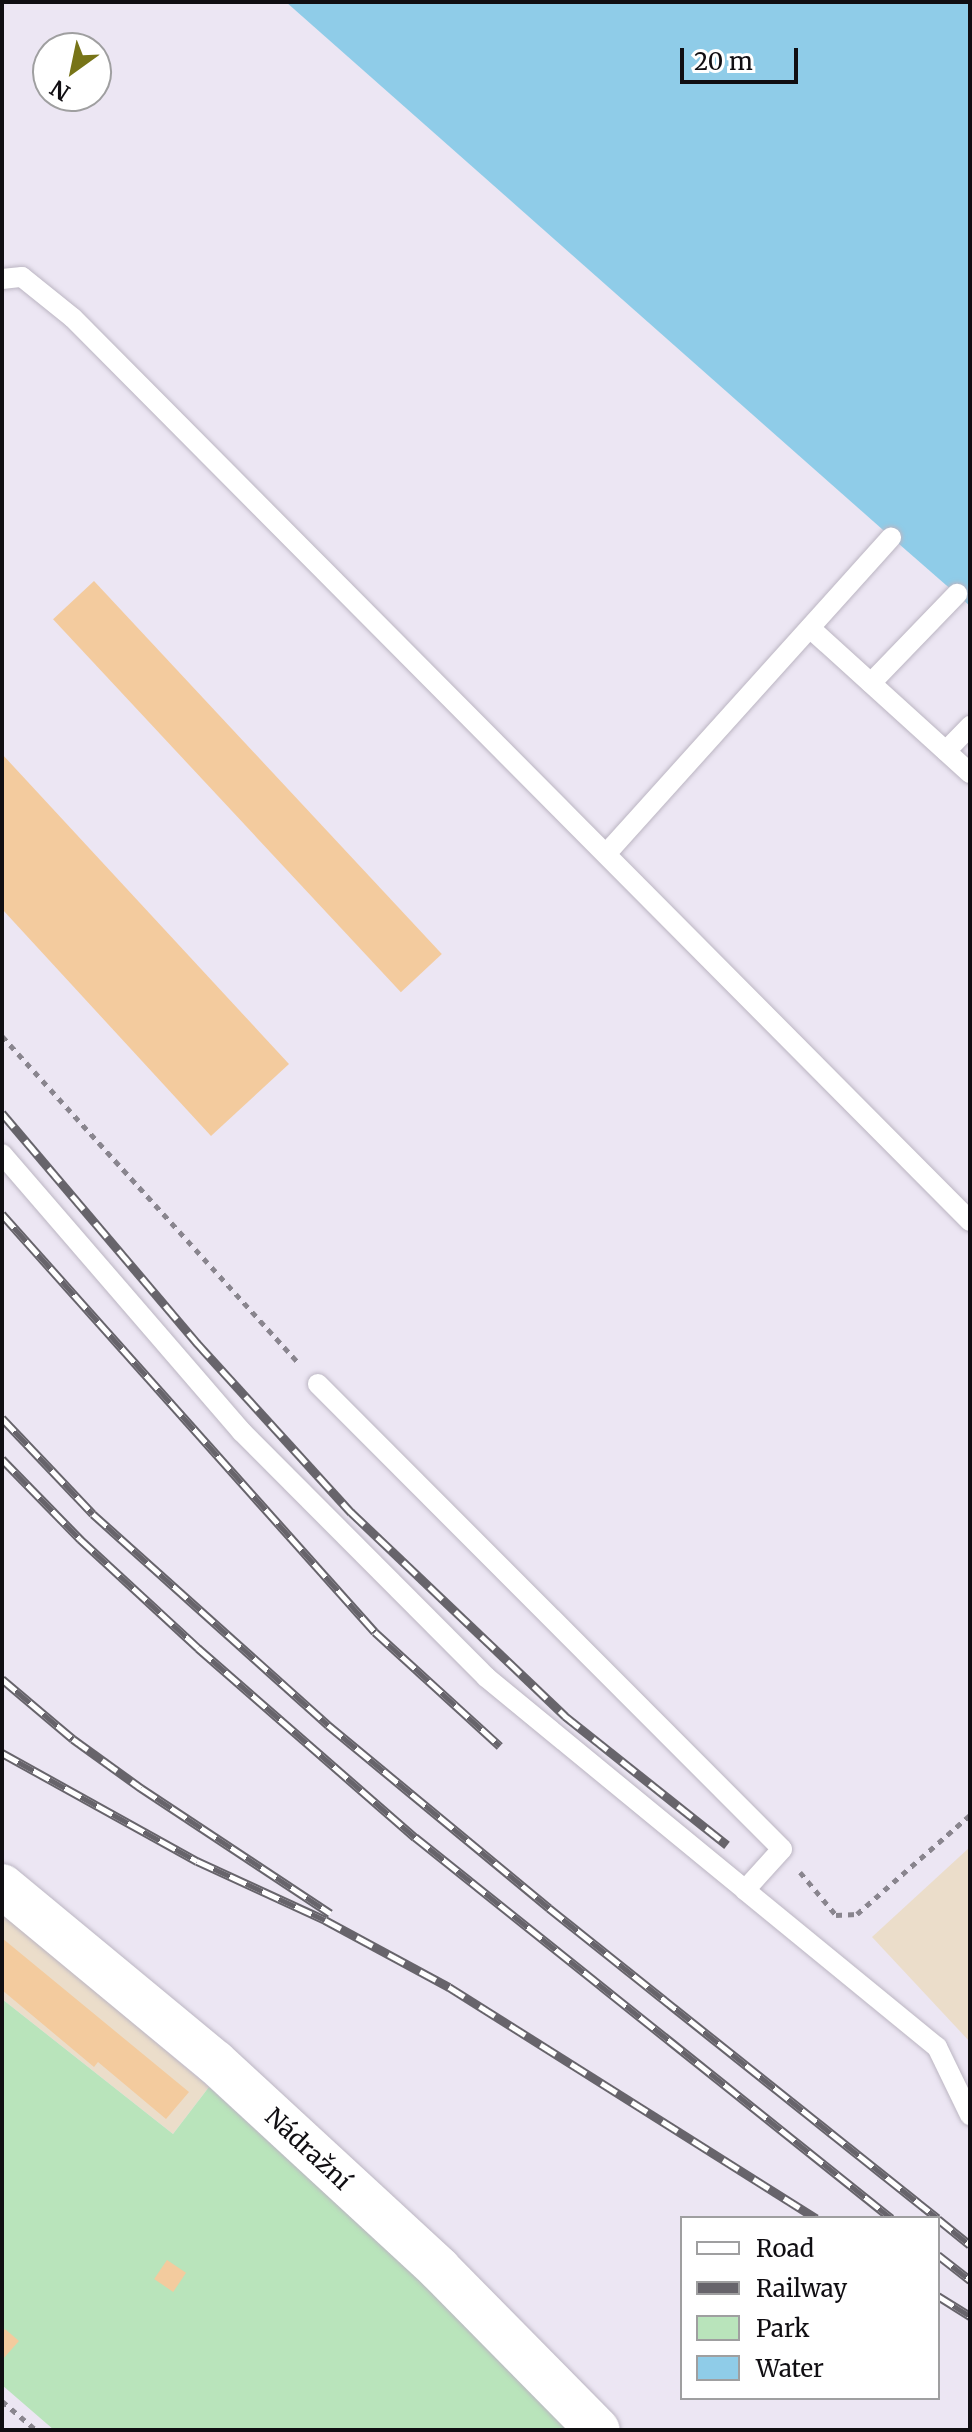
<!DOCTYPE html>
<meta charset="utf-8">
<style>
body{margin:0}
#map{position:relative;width:972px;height:2432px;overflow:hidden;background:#ece6f3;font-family:Merriweather,serif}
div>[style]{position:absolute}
.industrial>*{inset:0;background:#ebddca}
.green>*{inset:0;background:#b9e4bb}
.water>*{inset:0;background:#8fcce8}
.building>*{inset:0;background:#f3cb9e;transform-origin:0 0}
.path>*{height:5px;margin-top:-2.5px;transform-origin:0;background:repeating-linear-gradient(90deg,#89858e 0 6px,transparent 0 12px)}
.roads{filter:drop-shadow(0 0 2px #bbb5c2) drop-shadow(0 0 2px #bbb5c2)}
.lane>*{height:20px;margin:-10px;padding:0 10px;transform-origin:10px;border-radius:10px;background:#fff}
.secondary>*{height:44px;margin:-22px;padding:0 22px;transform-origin:22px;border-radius:22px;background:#fff}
.rail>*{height:9px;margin-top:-4.5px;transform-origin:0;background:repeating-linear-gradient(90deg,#fff 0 18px,#67646b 0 36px);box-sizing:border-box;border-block:2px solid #67646b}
span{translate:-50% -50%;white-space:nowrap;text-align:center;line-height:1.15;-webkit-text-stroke:6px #fff;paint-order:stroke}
.street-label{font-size:24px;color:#100e12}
.frame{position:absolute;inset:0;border:4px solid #100e12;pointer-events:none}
.legend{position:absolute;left:680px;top:2216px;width:260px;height:184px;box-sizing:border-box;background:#fff;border:2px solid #9f9fa0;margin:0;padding:10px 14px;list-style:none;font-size:24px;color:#100e12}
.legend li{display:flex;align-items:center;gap:16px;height:40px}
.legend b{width:40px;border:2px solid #9f9fa0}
.north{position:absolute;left:32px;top:32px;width:80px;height:80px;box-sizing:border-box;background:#fff;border:2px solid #9f9fa0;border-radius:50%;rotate:213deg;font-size:22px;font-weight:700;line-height:32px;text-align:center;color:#100e12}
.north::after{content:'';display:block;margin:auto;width:28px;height:36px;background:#777418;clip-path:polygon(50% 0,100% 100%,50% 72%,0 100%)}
.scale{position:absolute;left:680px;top:48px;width:118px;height:36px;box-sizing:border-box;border:4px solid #100e12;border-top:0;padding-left:10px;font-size:24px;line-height:28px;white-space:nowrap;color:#100e12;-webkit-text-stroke:6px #fff;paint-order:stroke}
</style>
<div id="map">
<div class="industrial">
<i style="clip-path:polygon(970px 1847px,970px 2042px,872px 1937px)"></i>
<i style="clip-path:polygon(2px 1913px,209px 2087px,173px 2134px,2px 1999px)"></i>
</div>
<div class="green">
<i style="clip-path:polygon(2px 1999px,173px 2134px,209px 2087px,424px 2284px,569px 2430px,54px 2430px,2px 2385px)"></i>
</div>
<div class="water">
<i style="clip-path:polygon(286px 2px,970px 2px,970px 606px,891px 537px)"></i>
</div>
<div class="building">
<i style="left:94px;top:581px;width:510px;height:56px;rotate:47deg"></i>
<i style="clip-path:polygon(2px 754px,289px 1064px,211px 1136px,2px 909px)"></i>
<i style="clip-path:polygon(2px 1938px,189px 2092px,166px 2119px,98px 2062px,94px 2067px,2px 1990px)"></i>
<i style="left:167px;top:2260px;width:23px;height:23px;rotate:34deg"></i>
<i style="clip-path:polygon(5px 2329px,19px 2341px,2px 2360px,2px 2333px)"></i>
</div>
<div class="path">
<i style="left:2px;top:1036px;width:441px;rotate:47.8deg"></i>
<i style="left:800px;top:1872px;width:56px;rotate:50.1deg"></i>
<i style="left:836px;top:1915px;width:21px;rotate:-3deg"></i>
<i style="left:857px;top:1914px;width:150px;rotate:-41.2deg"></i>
<i style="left:2px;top:2401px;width:45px;rotate:40.5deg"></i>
</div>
<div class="roads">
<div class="lane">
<i style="left:2px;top:279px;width:20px;rotate:-6deg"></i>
<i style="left:22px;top:277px;width:65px;rotate:38.8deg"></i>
<i style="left:73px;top:318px;width:1273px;rotate:45.19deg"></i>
<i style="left:810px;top:628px;width:216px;rotate:42.2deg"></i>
<i style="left:871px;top:683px;width:124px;rotate:-46deg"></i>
<i style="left:946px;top:751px;width:35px;rotate:-46deg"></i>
<i style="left:606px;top:854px;width:426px;rotate:-48deg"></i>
<i style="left:2px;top:1154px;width:367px;rotate:49.2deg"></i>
<i style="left:242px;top:1432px;width:346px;rotate:45.1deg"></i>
<i style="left:486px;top:1677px;width:335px;rotate:39.4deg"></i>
<i style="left:745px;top:1890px;width:55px;rotate:-47.9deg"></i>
<i style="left:782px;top:1849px;width:657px;rotate:-134.94deg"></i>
<i style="left:745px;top:1890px;width:248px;rotate:39.3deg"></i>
<i style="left:937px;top:2047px;width:76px;rotate:64.1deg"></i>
</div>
<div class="secondary">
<i style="left:2px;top:1886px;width:276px;rotate:39.6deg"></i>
<i style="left:215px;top:2062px;width:305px;rotate:42.7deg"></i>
<i style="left:439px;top:2269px;width:226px;rotate:45.4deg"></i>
</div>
</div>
<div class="rail">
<i style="left:2px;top:1113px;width:302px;rotate:49.7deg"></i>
<i style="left:197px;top:1343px;width:229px;rotate:47.7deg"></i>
<i style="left:351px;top:1512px;width:296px;rotate:43.6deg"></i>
<i style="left:565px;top:1716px;width:207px;rotate:38.5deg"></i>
<i style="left:2px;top:1214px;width:560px;rotate:48.26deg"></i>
<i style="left:375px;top:1632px;width:169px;rotate:42.4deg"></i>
<i style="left:2px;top:1418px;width:132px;rotate:46.5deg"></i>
<i style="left:93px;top:1514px;width:316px;rotate:41.9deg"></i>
<i style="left:328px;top:1725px;width:287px;rotate:39.6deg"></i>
<i style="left:549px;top:1908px;width:497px;rotate:38.6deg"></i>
<i style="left:2px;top:1459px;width:112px;rotate:45.7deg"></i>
<i style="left:80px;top:1539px;width:161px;rotate:42.7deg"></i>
<i style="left:198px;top:1648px;width:288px;rotate:41.1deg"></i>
<i style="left:415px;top:1837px;width:610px;rotate:38.67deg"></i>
<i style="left:2px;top:1679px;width:93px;rotate:40.2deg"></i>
<i style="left:73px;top:1739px;width:84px;rotate:35.8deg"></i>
<i style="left:141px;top:1788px;width:227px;rotate:33.5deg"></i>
<i style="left:2px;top:1753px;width:223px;rotate:29deg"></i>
<i style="left:197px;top:1861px;width:141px;rotate:24.7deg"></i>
<i style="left:325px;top:1920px;width:141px;rotate:28.4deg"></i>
<i style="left:449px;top:1987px;width:434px;rotate:32.2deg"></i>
<i style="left:938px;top:2219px;width:41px;rotate:39.1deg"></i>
<i style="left:938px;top:2255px;width:41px;rotate:38deg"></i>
<i style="left:938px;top:2296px;width:38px;rotate:32deg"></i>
</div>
<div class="street-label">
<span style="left:308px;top:2149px;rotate:43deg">Nádražní</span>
</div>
<div class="frame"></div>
<ul class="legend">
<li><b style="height:10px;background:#fff"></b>Road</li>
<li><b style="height:10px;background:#67646b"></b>Railway</li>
<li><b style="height:22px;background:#b9e4bb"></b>Park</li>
<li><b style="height:22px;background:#8fcce8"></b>Water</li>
</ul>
<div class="north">N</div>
<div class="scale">20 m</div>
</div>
